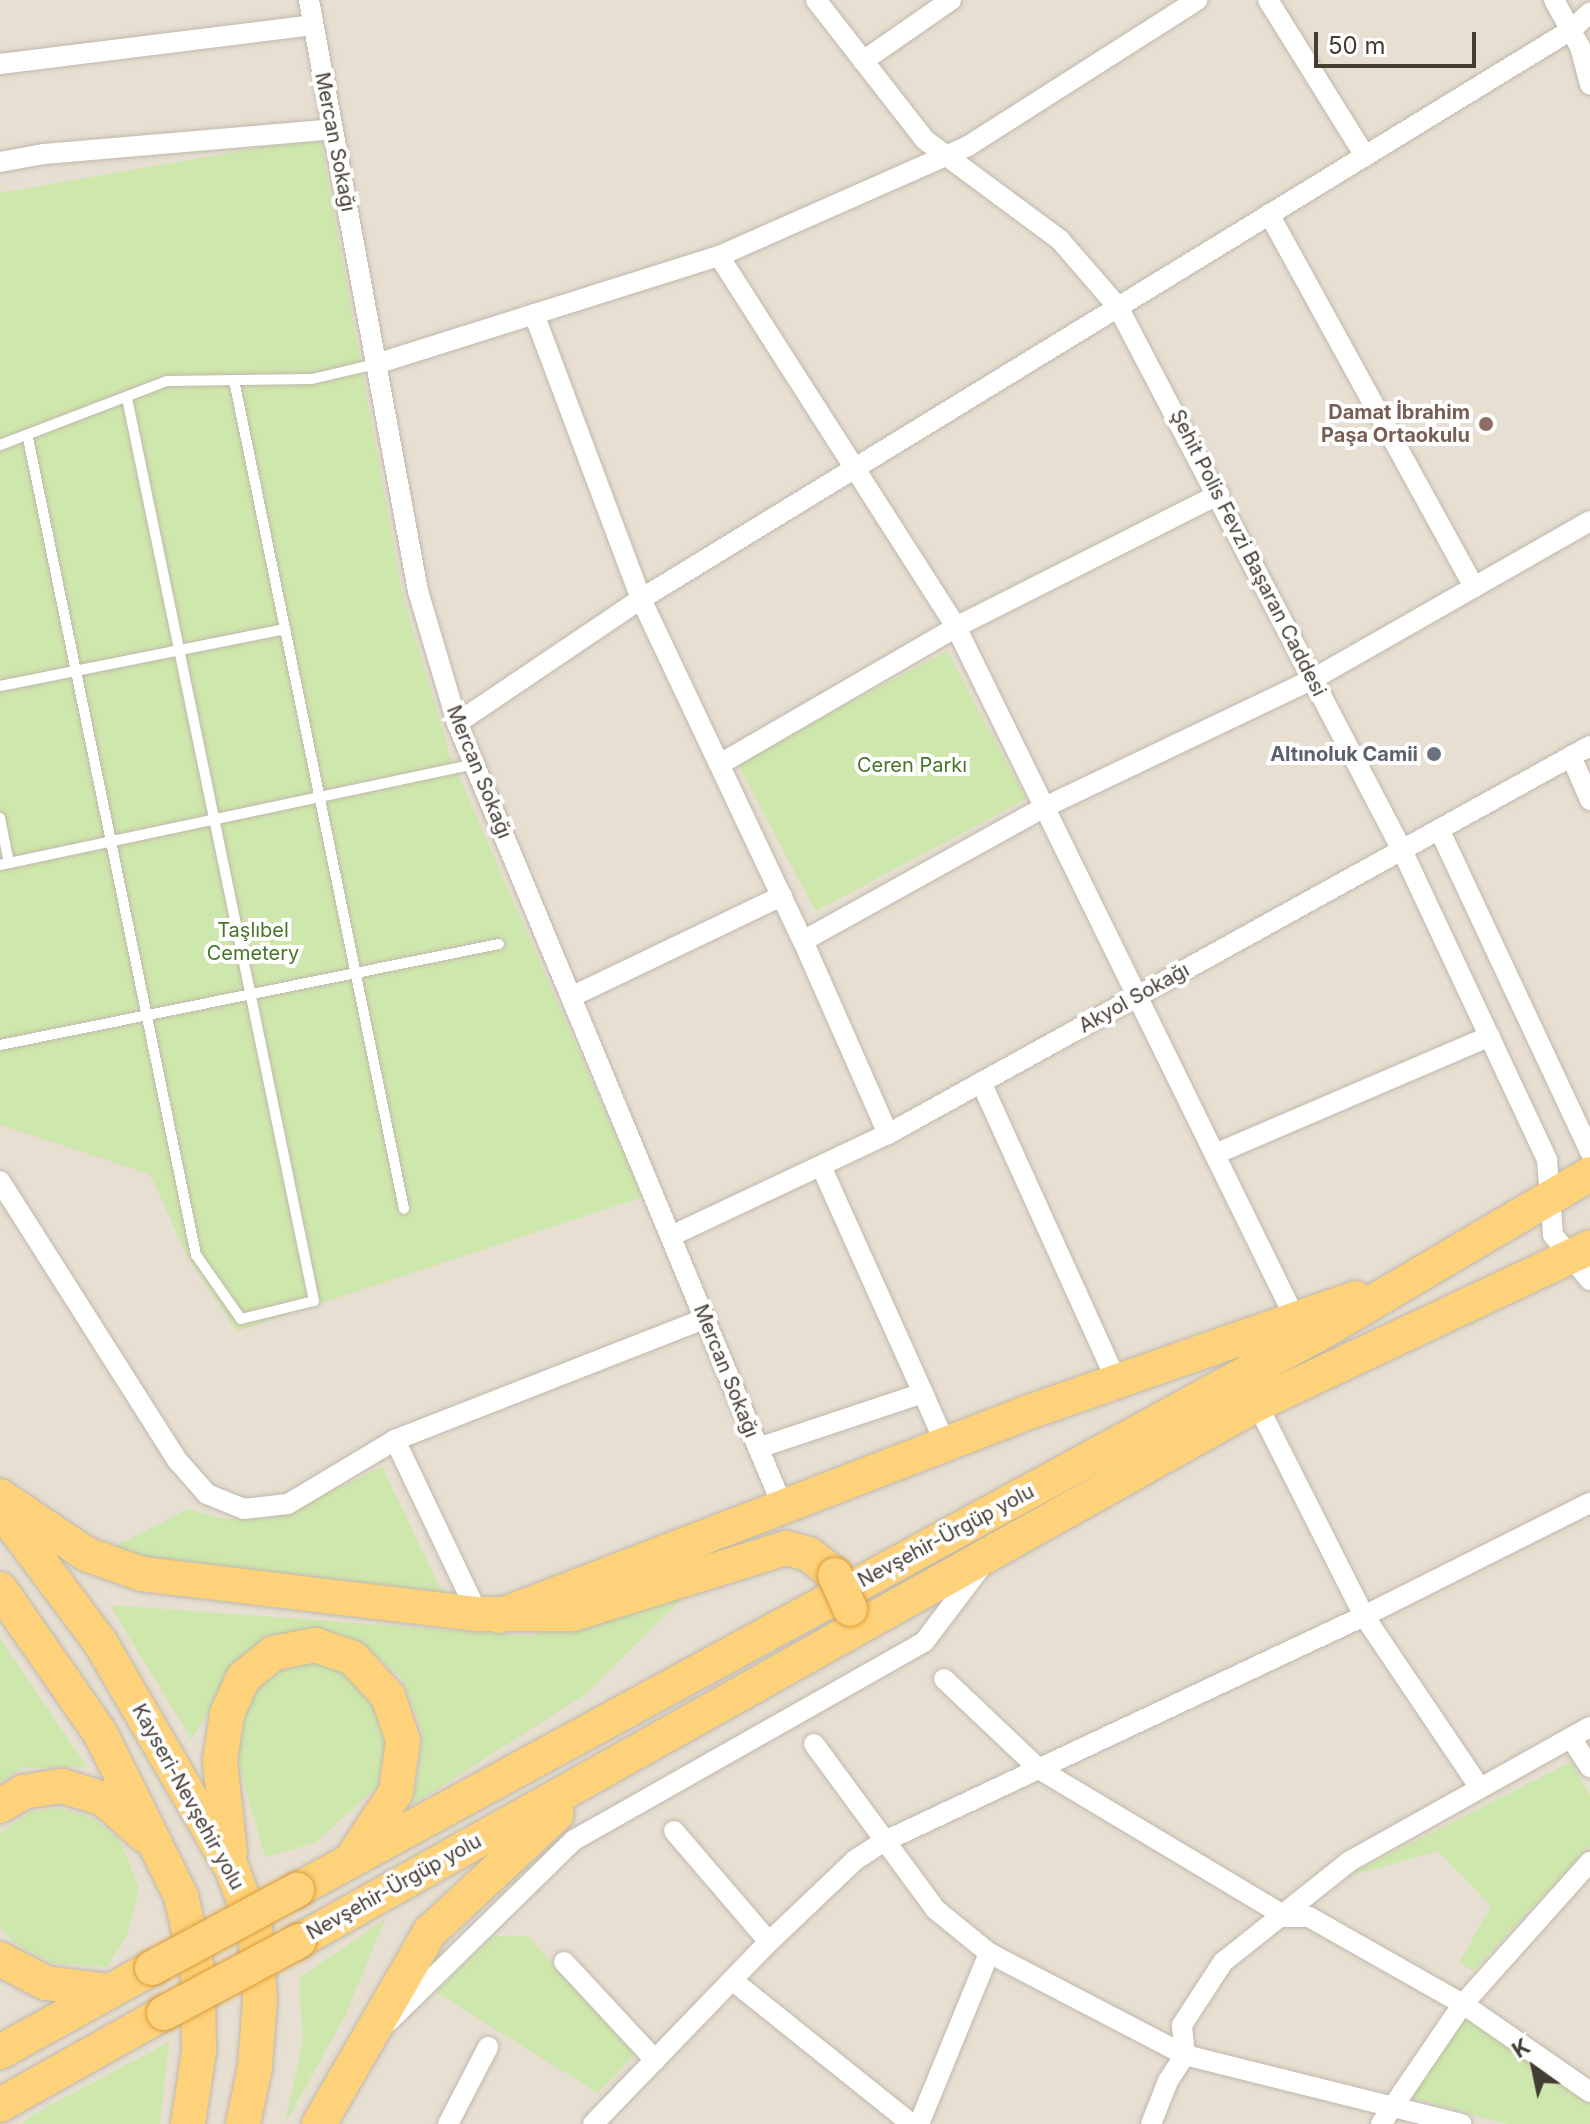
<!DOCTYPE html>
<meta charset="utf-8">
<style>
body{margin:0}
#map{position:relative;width:1590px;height:2124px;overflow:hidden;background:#f2eee4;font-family:Inter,sans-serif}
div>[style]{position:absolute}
.residential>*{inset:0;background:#e6dfd2;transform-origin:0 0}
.green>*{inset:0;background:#cee7ac;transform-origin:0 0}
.roads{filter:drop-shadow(0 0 2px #c0b8aa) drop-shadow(0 0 2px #c0b8aa)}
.service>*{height:10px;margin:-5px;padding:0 5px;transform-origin:5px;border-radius:5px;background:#fff}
.minor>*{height:20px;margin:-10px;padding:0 10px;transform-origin:10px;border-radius:10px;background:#fff}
.trunk>*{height:34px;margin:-17px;padding:0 17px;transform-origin:17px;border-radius:17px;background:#fed27a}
.bridges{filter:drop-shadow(0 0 2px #dd9b34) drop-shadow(0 0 2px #dd9b34)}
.trunk-bridge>*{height:34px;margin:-17px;padding:0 17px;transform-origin:17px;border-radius:17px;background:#fed27a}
.dots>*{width:22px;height:22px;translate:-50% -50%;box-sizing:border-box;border:4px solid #fff;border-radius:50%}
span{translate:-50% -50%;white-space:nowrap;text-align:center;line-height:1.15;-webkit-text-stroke:8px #fff;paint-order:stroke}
.street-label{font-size:20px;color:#443d34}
.education-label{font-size:20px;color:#785e54;font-weight:700}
.right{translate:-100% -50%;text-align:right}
.worship-label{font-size:20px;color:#5b616d;font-weight:700}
.park-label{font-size:20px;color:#477528}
.north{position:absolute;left:1494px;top:2028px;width:80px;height:80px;-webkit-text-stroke:6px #fff;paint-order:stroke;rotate:327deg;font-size:22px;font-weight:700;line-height:32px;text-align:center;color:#443d34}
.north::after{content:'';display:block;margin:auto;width:28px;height:36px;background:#443d34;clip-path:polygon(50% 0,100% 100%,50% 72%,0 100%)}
.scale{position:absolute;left:1314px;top:32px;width:162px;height:36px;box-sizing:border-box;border:4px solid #443d34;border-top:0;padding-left:10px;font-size:24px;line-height:28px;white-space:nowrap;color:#443d34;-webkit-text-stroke:6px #fff;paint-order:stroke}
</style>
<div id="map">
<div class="residential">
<i style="left:0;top:0;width:1590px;height:2124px"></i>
</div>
<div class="green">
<i style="clip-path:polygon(320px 137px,403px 597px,451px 758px,642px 1197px,237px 1331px,186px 1254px,150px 1174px,0 1125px,0 193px)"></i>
<i style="left:947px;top:651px;width:168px;height:238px;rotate:62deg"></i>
<i style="clip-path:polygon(382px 1467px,447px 1602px,143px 1569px,106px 1551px,188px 1509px,225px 1519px,273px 1519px)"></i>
<i style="clip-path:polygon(670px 1586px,681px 1600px,584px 1695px,414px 1804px,423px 1732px,401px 1678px,364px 1645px,325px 1635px,241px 1666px,191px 1739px,110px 1605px,532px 1636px)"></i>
<i style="clip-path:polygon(0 1639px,0 1638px,87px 1767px,22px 1768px,0 1783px)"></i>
<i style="clip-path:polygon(314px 1663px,343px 1673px,373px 1706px,385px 1742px,379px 1785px,315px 1843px,265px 1857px,238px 1761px,244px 1718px,258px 1689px,282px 1670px)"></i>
<i style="clip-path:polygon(1571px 1762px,1590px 1796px,1590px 1846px,1473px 1971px,1459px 1963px,1491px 1906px,1438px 1851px,1340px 1879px)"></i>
<i style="clip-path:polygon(60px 1808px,93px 1818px,120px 1841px,139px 1888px,127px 1936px,107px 1967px,52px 1963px,14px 1943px,0 1926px,0 1834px,30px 1812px)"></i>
<i style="clip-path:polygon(385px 1919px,345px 2016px,285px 2124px,303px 2041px,299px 1978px)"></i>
<i style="clip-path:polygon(494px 1936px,528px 1936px,634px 2055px,598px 2093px,436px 1992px)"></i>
<i style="clip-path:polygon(1465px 2012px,1590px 2102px,1590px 2124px,1507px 2124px,1405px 2096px)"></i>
<i style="clip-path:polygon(169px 2042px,160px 2124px,22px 2124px,32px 2115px)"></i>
</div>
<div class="roads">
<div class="service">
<i style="left:234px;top:380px;width:846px;rotate:78.41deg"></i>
<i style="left:28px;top:438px;width:834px;rotate:78.38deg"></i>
<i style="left:196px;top:1255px;width:78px;rotate:54.9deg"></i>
<i style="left:241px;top:1319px;width:75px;rotate:-13.9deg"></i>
<i style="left:314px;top:1301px;width:922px;rotate:-101.7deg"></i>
<i style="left:0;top:445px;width:179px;rotate:-21deg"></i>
<i style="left:167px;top:381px;width:145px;rotate:-0.8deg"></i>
<i style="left:312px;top:379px;width:66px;rotate:-13.2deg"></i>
<i style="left:0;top:686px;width:291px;rotate:-11.3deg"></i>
<i style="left:0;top:818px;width:46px;rotate:78.7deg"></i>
<i style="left:0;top:865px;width:485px;rotate:-12deg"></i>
<i style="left:0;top:1045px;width:509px;rotate:-11.44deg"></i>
</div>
<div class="minor">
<i style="left:309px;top:0;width:601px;rotate:79.55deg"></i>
<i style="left:418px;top:591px;width:138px;rotate:73.5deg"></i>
<i style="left:457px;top:723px;width:847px;rotate:67.43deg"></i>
<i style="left:816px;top:0;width:177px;rotate:52.1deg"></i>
<i style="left:925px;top:140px;width:168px;rotate:36.5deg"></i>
<i style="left:1060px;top:240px;width:89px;rotate:49.1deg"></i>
<i style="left:1118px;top:307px;width:613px;rotate:62.39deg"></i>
<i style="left:1402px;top:850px;width:342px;rotate:64.9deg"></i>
<i style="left:1547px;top:1160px;width:75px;rotate:85.4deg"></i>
<i style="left:1553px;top:1235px;width:58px;rotate:50.6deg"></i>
<i style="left:1268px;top:0;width:184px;rotate:58.1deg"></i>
<i style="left:1554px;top:0;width:54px;rotate:61deg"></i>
<i style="left:1580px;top:47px;width:39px;rotate:75deg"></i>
<i style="left:863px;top:61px;width:107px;rotate:-34.7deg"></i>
<i style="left:0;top:64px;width:315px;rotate:-7.1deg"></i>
<i style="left:0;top:162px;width:45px;rotate:-10.3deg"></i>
<i style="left:44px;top:154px;width:290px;rotate:-4.9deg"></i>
<i style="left:1269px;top:214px;width:426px;rotate:61.2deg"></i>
<i style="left:719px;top:256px;width:440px;rotate:57.4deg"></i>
<i style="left:956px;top:627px;width:767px;rotate:63.87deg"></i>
<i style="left:534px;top:314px;width:304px;rotate:69.4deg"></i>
<i style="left:641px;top:599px;width:378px;rotate:64.7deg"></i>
<i style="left:803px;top:941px;width:211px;rotate:66.2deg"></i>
<i style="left:376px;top:364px;width:360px;rotate:-17.5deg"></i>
<i style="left:719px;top:256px;width:272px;rotate:-23.8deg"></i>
<i style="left:968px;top:146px;width:272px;rotate:-32.5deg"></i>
<i style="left:457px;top:723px;width:222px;rotate:-34deg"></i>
<i style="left:641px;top:599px;width:1090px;rotate:-31.46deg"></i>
<i style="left:1571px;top:30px;width:26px;rotate:-43deg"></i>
<i style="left:1571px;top:756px;width:48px;rotate:66.6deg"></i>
<i style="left:720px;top:764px;width:273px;rotate:-30.1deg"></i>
<i style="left:956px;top:627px;width:295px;rotate:-26.8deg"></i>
<i style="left:1439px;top:829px;width:357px;rotate:64.9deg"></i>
<i style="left:803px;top:941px;width:277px;rotate:-29deg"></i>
<i style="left:1045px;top:807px;width:297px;rotate:-25.5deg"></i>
<i style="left:1313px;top:679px;width:319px;rotate:-29.7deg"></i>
<i style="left:571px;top:997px;width:234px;rotate:-25.6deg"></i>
<i style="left:981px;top:1082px;width:327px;rotate:65.6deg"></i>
<i style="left:1215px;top:1154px;width:299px;rotate:-23.2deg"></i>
<i style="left:0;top:1181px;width:332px;rotate:57.6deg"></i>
<i style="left:178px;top:1461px;width:44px;rotate:48.7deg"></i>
<i style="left:207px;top:1494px;width:40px;rotate:22deg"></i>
<i style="left:244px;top:1509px;width:44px;rotate:-6.5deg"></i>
<i style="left:288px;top:1504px;width:125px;rotate:-30.9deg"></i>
<i style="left:395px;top:1440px;width:332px;rotate:-21.4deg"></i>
<i style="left:671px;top:1236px;width:240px;rotate:-25.2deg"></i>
<i style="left:888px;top:1134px;width:802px;rotate:-28.93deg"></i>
<i style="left:923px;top:1393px;width:55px;rotate:66.3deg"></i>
<i style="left:1257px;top:1404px;width:237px;rotate:63.2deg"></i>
<i style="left:1364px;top:1616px;width:207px;rotate:56deg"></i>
<i style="left:395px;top:1440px;width:193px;rotate:64.5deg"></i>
<i style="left:758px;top:1448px;width:174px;rotate:-18.4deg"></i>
<i style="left:923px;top:1393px;width:249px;rotate:-114.2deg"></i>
<i style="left:944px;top:1679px;width:131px;rotate:43.5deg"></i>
<i style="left:1039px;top:1769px;width:288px;rotate:30.9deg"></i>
<i style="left:1286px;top:1917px;width:23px"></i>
<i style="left:1309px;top:1917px;width:177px;rotate:29.5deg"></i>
<i style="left:1463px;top:2004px;width:155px;rotate:34.7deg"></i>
<i style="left:1571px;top:1738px;width:35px;rotate:57deg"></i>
<i style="left:814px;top:1744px;width:205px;rotate:53.7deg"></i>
<i style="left:935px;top:1909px;width:70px;rotate:39.2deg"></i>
<i style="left:989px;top:1953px;width:221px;rotate:27.5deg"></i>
<i style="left:1185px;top:2055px;width:285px;rotate:14deg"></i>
<i style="left:674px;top:1831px;width:146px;rotate:49.4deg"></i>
<i style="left:564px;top:1962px;width:134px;rotate:47.1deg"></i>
<i style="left:732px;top:1980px;width:231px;rotate:38.7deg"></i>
<i style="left:388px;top:2022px;width:260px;rotate:-44.4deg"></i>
<i style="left:574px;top:1840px;width:402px;rotate:-29.5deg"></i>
<i style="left:924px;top:1642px;width:98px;rotate:-52.9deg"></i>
<i style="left:448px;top:2124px;width:87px;rotate:-62.5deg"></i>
<i style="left:593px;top:2124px;width:253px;rotate:-46deg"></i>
<i style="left:769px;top:1942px;width:119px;rotate:-43.6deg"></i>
<i style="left:855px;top:1860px;width:33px;rotate:-33deg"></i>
<i style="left:883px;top:1842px;width:531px;rotate:-25.17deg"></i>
<i style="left:1364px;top:1616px;width:253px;rotate:-26.6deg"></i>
<i style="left:919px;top:2124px;width:185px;rotate:-67.7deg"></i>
<i style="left:1151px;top:2124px;width:46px;rotate:-68.4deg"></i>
<i style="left:1168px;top:2081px;width:31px;rotate:-57deg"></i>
<i style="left:1185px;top:2055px;width:30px;rotate:-96deg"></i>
<i style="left:1182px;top:2025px;width:75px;rotate:-56.9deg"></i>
<i style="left:1223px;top:1962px;width:162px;rotate:-38.5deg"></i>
<i style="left:1350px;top:1861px;width:275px;rotate:-29.2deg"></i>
<i style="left:1381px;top:2124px;width:145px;rotate:-55.7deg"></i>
<i style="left:1463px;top:2004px;width:191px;rotate:-48.2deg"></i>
</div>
<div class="trunk">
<i style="left:0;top:1496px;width:104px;rotate:34deg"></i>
<i style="left:86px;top:1554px;width:59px;rotate:19.7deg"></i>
<i style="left:142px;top:1574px;width:338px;rotate:6.8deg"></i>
<i style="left:478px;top:1614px;width:95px"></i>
<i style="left:573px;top:1614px;width:223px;rotate:-17.2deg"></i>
<i style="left:786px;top:1548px;width:24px;rotate:15deg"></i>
<i style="left:809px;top:1554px;width:33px;rotate:39deg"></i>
<i style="left:0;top:1508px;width:167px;rotate:53.3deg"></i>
<i style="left:100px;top:1642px;width:263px;rotate:59.8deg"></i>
<i style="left:232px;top:1869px;width:65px;rotate:69.3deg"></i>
<i style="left:255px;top:1930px;width:70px;rotate:85.9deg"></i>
<i style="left:260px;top:2000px;width:67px;rotate:94.3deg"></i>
<i style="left:255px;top:2067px;width:58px;rotate:101.9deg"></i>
<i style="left:0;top:1589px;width:175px;rotate:55.2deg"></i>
<i style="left:100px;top:1733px;width:182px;rotate:63.6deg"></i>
<i style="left:181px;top:1896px;width:78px;rotate:77.4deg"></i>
<i style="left:198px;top:1972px;width:79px;rotate:89.3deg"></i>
<i style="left:199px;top:2051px;width:74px;rotate:98.6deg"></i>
<i style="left:499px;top:1616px;width:568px;rotate:-21.05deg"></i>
<i style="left:1029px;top:1412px;width:346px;rotate:-19.2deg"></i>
<i style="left:0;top:1806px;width:27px;rotate:-31deg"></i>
<i style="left:23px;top:1792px;width:39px;rotate:-9deg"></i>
<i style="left:62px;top:1786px;width:44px;rotate:17.2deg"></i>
<i style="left:104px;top:1799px;width:54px;rotate:42deg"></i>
<i style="left:230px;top:1852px;width:92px;rotate:-96.3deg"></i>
<i style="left:220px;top:1761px;width:48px;rotate:-81.5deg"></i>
<i style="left:227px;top:1714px;width:39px;rotate:-66deg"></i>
<i style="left:243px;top:1678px;width:40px;rotate:-39deg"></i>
<i style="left:274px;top:1653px;width:42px;rotate:-11deg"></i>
<i style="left:315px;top:1645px;width:40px;rotate:18.9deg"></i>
<i style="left:353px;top:1658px;width:52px;rotate:47.4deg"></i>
<i style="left:388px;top:1696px;width:46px;rotate:71.2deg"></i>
<i style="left:403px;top:1740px;width:52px;rotate:97.7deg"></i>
<i style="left:396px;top:1792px;width:72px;rotate:123.7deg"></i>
<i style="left:297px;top:1890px;width:1167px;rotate:-28.56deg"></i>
<i style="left:1322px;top:1332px;width:311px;rotate:-30.5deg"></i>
<i style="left:299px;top:1941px;width:1098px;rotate:-29.27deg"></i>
<i style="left:1257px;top:1404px;width:368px;rotate:-25.2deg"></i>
<i style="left:0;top:1959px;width:52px;rotate:27.6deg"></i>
<i style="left:46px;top:1983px;width:64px;rotate:7.2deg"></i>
<i style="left:0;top:2052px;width:174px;rotate:-28.9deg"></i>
<i style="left:0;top:2105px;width:188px;rotate:-29.3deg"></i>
<i style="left:319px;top:2124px;width:222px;rotate:-60deg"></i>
<i style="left:430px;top:1932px;width:173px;rotate:-42.9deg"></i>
</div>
</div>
<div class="bridges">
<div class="trunk-bridge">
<i style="left:835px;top:1575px;width:37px;rotate:66deg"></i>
<i style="left:152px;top:1968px;width:165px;rotate:-28.3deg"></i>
<i style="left:164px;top:2013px;width:153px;rotate:-28.1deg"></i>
</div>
</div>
<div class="dots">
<i style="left:1486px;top:424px;background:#8d6e63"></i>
<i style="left:1434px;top:754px;background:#6b7280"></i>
</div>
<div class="street-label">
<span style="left:335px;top:142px;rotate:79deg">Mercan Sokağı</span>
<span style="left:1248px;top:553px;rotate:63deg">Şehit Polis Fevzi Başaran Caddesi</span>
<span style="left:479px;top:772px;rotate:68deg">Mercan Sokağı</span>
<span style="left:1134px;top:998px;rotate:-29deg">Akyol Sokağı</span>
<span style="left:726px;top:1371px;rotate:68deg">Mercan Sokağı</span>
<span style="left:946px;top:1536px;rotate:-28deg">Nevşehir-Ürgüp yolu</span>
<span style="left:188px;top:1797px;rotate:61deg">Kayseri-Nevşehir yolu</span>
<span style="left:394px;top:1887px;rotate:-29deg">Nevşehir-Ürgüp yolu</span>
</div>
<div class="education-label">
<span class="right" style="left:1470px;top:424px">Damat İbrahim<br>Paşa Ortaokulu</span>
</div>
<div class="worship-label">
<span class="right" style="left:1418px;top:754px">Altınoluk Camii</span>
</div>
<div class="park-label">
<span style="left:912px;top:765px">Ceren Parkı</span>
<span style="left:253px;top:942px">Taşlıbel<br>Cemetery</span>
</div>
<div class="north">K</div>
<div class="scale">50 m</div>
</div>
